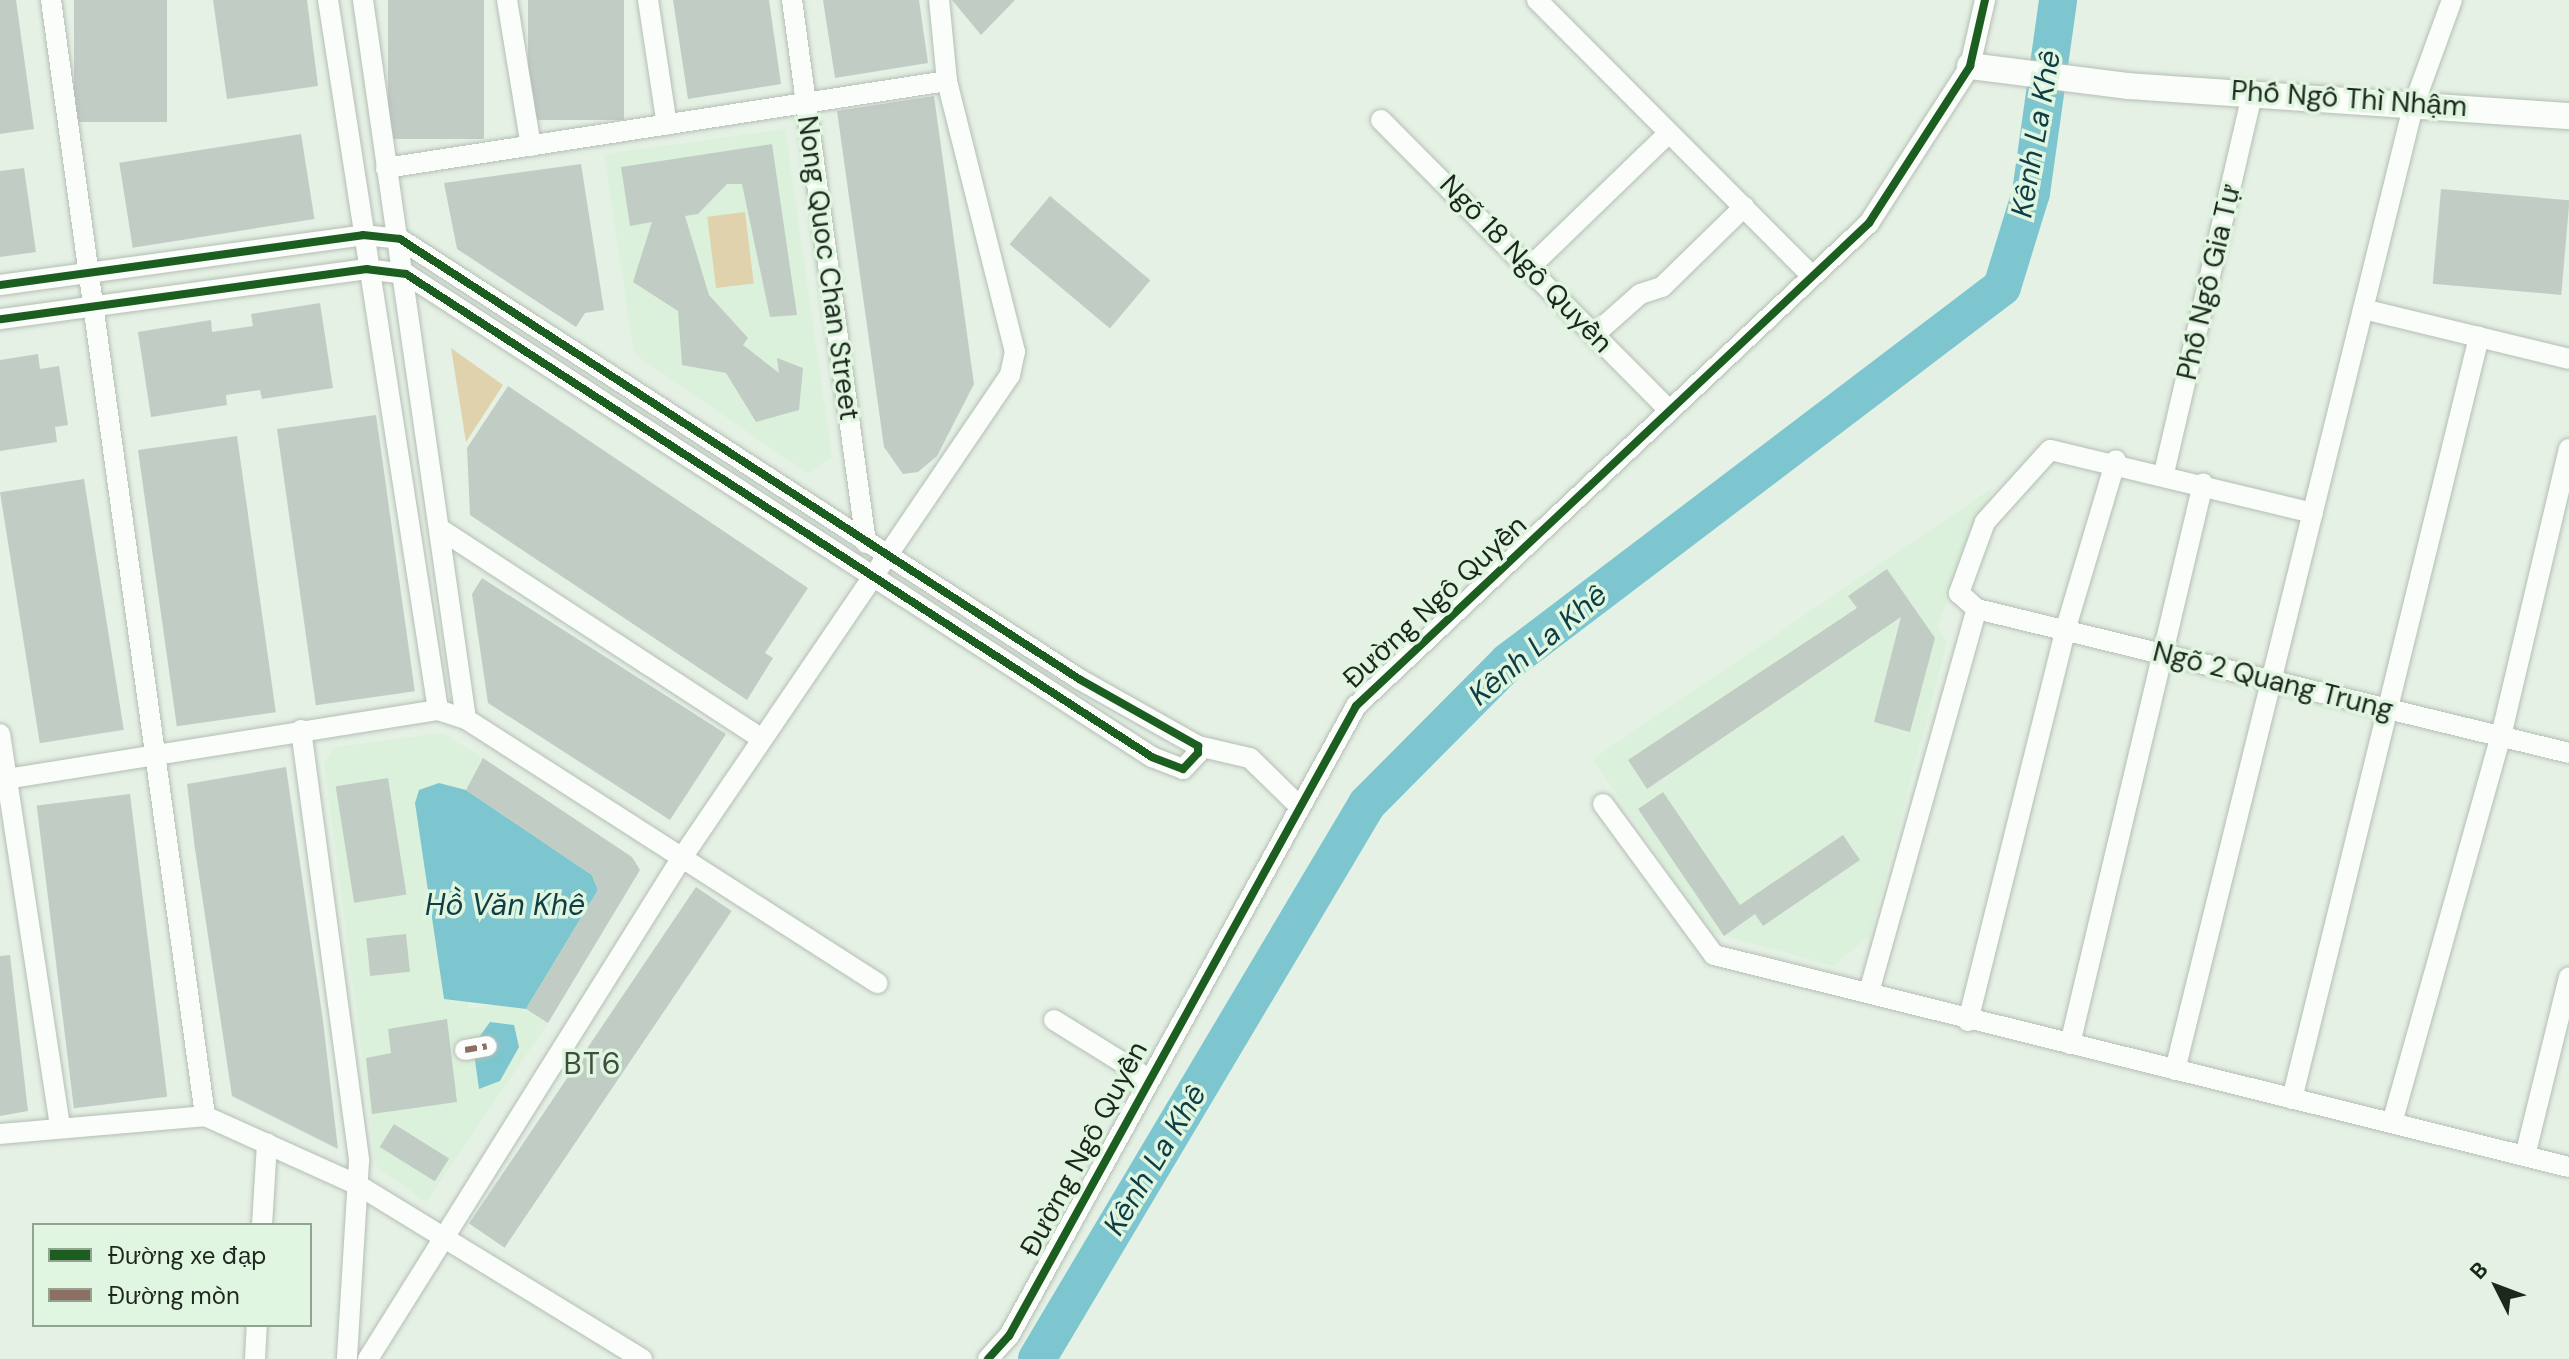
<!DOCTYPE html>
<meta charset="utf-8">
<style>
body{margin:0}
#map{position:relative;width:2569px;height:1359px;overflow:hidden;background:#e5f1e5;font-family:"DM Sans",sans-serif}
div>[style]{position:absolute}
.built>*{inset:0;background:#dcf1dc}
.green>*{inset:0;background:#e0d2ac;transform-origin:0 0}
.water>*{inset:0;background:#7dc6cf}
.river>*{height:38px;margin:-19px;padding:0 19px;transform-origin:19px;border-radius:19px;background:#7dc6cf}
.building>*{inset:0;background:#c1ccc5;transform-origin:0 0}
.roads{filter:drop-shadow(0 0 2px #b5beb5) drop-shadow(0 0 2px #b5beb5)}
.minor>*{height:20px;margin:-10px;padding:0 10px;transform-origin:10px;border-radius:10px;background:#fbfdfb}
.major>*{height:26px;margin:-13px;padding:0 13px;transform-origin:13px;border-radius:13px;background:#fbfdfb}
.quiet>*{height:6px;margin-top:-3px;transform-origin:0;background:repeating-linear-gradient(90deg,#8d6e63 0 12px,transparent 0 18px)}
.cycleway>*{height:8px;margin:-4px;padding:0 4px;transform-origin:4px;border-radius:4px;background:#1b5e20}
span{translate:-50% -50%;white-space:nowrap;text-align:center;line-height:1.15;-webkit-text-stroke:7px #e0f6e0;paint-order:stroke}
.street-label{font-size:28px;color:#1e271e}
.water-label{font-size:30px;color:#0f3d45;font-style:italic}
.neighbourhood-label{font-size:30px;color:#3d503e;letter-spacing:2px}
.legend{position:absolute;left:32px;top:1223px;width:280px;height:104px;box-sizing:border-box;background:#e0f6e0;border:2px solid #92a392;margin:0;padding:10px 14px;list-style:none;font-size:24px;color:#1e271e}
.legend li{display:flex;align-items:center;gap:16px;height:40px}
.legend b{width:40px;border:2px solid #92a392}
.north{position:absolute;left:2457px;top:1247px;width:80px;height:80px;-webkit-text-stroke:6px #e0f6e0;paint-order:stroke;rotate:312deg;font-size:22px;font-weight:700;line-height:32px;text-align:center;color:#1e271e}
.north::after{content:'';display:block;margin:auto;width:28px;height:36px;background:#1e271e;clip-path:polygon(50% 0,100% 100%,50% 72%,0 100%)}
</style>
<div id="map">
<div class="built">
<i style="clip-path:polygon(785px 129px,832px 456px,809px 474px,634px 354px,604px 154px)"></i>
<i style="clip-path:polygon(1992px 488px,1937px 626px,1947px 642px,1870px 936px,1833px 966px,1708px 931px,1593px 759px)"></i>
<i style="clip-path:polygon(443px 733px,483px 758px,466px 790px,428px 786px,469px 1008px,513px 1003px,548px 1023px,426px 1202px,376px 1166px,324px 763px,335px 747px)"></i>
</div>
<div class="green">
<i style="left:745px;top:212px;width:72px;height:38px;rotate:83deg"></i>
<i style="clip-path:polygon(451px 348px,503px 385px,466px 442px)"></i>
</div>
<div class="water">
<i style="clip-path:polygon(439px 783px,466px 790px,592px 875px,598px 890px,526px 1009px,444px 999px,415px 803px,419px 790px)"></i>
<i style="clip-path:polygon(490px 1022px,514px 1025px,519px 1047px,500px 1081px,479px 1089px,473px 1046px)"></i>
</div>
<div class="river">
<i style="left:1037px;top:1359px;width:646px;rotate:-59.26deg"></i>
<i style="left:1367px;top:804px;width:200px;rotate:-45.2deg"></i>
<i style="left:1508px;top:662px;width:620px;rotate:-37.2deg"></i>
<i style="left:2002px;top:287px;width:98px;rotate:-72.9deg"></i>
<i style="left:2031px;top:193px;width:195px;rotate:-82deg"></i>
</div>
<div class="building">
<i style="clip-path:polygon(0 0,16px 0,34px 129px,0 134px)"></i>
<i style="left:74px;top:0;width:93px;height:122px"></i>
<i style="clip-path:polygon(213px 0,307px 0,318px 86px,227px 99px)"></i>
<i style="left:388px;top:0;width:96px;height:139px"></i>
<i style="left:528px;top:0;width:96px;height:120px"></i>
<i style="clip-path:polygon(673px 0,769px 0,781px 84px,688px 99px)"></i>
<i style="clip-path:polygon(823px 0,919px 0,928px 63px,835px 78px)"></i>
<i style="clip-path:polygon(952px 0,1015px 0,981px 35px)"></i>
<i style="clip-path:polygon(934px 96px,974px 384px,937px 456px,918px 472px,903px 474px,884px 447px,837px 111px)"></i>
<i style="left:301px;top:134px;width:86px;height:184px;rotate:81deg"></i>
<i style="clip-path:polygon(772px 144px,797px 315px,770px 317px,742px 184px,727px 184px,698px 214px,685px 216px,709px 295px,748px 338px,743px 345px,779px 373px,777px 358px,803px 368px,799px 410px,756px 422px,726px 373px,682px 365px,678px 311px,633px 282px,652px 222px,630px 226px,621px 167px)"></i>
<i style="clip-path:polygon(581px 164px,604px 310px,585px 313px,576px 327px,457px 249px,444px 183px)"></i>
<i style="clip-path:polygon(24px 168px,36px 252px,0 257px,0 171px)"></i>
<i style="left:2441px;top:189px;width:129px;height:95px;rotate:5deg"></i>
<i style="left:1050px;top:196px;width:131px;height:63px;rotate:40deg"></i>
<i style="clip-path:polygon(320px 303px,333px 388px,262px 399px,260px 390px,226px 395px,227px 405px,151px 417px,138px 332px,211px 320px,212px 332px,253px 326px,251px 314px)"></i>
<i style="clip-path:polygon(38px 354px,40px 369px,59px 366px,68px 425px,55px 427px,57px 442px,0 451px,0 360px)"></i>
<i style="clip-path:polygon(508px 386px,808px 588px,765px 653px,773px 658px,747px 700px,470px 515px,467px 448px)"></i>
<i style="left:376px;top:415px;width:279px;height:100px;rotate:82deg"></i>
<i style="left:237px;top:436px;width:279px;height:100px;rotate:82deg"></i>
<i style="left:84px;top:479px;width:254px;height:85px;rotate:81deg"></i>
<i style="clip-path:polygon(1887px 569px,1935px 638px,1910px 732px,1874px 722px,1901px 617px,1647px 789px,1628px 760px,1857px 608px,1848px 596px)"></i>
<i style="clip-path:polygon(482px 578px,726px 734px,670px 820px,488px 703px,472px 594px)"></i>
<i style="clip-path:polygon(483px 758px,632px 857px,640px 870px,548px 1023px,526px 1009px,598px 890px,592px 875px,466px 790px)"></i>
<i style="clip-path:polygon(286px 767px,323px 1021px,338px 1149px,232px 1096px,195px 849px,187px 784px)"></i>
<i style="left:388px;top:778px;width:118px;height:53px;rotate:81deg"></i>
<i style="clip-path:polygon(1663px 792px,1740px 905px,1843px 835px,1860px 860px,1763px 926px,1755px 914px,1724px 936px,1638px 809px)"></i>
<i style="left:130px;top:794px;width:305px;height:94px;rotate:83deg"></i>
<i style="left:696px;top:887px;width:43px;height:406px;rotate:34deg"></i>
<i style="left:406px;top:934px;width:38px;height:40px;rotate:84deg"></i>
<i style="clip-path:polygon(10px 955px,28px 1111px,0 1116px,0 956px)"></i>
<i style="clip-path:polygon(447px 1019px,457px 1102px,372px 1114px,366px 1058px,391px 1053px,388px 1029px)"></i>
<i style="left:394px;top:1124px;width:65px;height:27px;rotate:32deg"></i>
</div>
<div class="roads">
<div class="minor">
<i style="left:51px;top:0;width:1127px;rotate:82.14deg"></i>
<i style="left:328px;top:0;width:718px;rotate:81.19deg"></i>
<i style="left:363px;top:0;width:726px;rotate:81.85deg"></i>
<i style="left:507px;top:0;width:148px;rotate:80.7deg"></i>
<i style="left:648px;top:0;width:126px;rotate:81.4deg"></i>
<i style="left:792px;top:0;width:548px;rotate:82.24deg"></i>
<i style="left:1537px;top:0;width:385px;rotate:45.1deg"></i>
<i style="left:1381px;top:120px;width:409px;rotate:45.2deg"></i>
<i style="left:386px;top:168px;width:568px;rotate:-8.82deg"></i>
<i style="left:1529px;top:268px;width:193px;rotate:-44deg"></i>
<i style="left:0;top:285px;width:366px;rotate:-7.8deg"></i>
<i style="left:363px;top:235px;width:37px;rotate:6deg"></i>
<i style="left:400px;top:239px;width:809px;rotate:32.94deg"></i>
<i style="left:1079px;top:679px;width:137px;rotate:29.4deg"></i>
<i style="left:1198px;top:746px;width:7px;rotate:90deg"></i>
<i style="left:1198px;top:753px;width:22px;rotate:133deg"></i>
<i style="left:1183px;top:769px;width:33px;rotate:-159deg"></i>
<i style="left:1152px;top:757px;width:889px;rotate:-147.08deg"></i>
<i style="left:406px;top:274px;width:39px;rotate:-173deg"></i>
<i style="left:367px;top:269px;width:370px;rotate:172.2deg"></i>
<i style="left:2363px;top:309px;width:212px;rotate:13.6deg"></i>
<i style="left:1595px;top:334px;width:60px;rotate:-41.6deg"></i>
<i style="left:1640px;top:294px;width:23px;rotate:-18deg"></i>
<i style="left:1662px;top:287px;width:115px;rotate:-44.3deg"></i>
<i style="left:2164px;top:473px;width:391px;rotate:-76.9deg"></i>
<i style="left:2313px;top:513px;width:270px;rotate:-166.5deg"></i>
<i style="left:2050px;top:450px;width:97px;rotate:132.1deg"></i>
<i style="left:1985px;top:522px;width:76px;rotate:110.1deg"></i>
<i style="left:1959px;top:593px;width:24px;rotate:42deg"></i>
<i style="left:1977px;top:609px;width:609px;rotate:13.67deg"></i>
<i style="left:440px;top:529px;width:382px;rotate:33.1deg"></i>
<i style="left:301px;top:730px;width:435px;rotate:82.3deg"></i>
<i style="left:359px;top:1161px;width:198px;rotate:93.5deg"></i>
<i style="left:0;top:734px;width:397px;rotate:81.3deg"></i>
<i style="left:1198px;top:746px;width:53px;rotate:13deg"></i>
<i style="left:1250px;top:758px;width:67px;rotate:44.4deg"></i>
<i style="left:0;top:780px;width:444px;rotate:-9.1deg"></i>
<i style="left:438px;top:710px;width:29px;rotate:18deg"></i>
<i style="left:466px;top:719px;width:489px;rotate:32.7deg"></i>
<i style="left:1603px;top:804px;width:187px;rotate:53.7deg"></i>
<i style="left:1714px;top:955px;width:881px;rotate:13.93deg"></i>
<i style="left:1869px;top:992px;width:398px;rotate:-74.3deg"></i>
<i style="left:1054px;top:1020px;width:108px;rotate:31.8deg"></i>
<i style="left:1968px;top:1021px;width:402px;rotate:-76deg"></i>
<i style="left:2065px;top:631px;width:178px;rotate:-73.4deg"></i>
<i style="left:2070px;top:1044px;width:576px;rotate:-76.64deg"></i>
<i style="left:465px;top:1050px;width:22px;rotate:-10deg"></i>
<i style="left:2175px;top:1070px;width:992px;rotate:-76.12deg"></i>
<i style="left:2413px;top:107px;width:114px;rotate:-70deg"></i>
<i style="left:2292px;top:1099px;width:785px;rotate:-76.21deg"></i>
<i style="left:2392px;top:1123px;width:402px;rotate:-74.3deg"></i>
<i style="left:2501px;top:736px;width:295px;rotate:-76.7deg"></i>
<i style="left:0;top:1134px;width:206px;rotate:-5deg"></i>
<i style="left:205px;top:1116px;width:168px;rotate:24.3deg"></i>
<i style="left:358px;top:1185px;width:333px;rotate:31.5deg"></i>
<i style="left:2525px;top:1156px;width:184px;rotate:-76.2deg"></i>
<i style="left:262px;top:1225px;width:82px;rotate:-86.5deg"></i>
<i style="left:255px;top:1359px;width:34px;rotate:-87deg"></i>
<i style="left:368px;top:1359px;width:590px;rotate:-57.95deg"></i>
<i style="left:681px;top:859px;width:585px;rotate:-55.79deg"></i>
<i style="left:1010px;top:375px;width:24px;rotate:-78deg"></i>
<i style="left:1015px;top:352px;width:279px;rotate:-104.1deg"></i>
<i style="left:947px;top:81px;width:81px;rotate:-95.6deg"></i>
<i style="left:988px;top:1359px;width:31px;rotate:-48deg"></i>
<i style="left:1009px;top:1336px;width:719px;rotate:-61.15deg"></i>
<i style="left:1356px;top:706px;width:705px;rotate:-43.27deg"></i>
<i style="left:1869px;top:223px;width:187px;rotate:-57.2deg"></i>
<i style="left:1970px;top:66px;width:68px;rotate:-77.2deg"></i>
</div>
<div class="major">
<i style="left:1970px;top:66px;width:159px;rotate:7.2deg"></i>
<i style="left:2128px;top:86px;width:442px;rotate:3.9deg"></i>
</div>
</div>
<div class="quiet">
<i style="left:465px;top:1050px;width:22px;rotate:-10deg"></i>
</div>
<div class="cycleway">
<i style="left:0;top:285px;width:366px;rotate:-7.8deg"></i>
<i style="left:363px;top:235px;width:37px;rotate:6deg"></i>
<i style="left:400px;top:239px;width:809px;rotate:32.94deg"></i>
<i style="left:1079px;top:679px;width:137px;rotate:29.4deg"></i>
<i style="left:1198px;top:746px;width:7px;rotate:90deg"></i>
<i style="left:1198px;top:753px;width:22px;rotate:133deg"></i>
<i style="left:1183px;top:769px;width:33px;rotate:-159deg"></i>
<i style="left:1152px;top:757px;width:889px;rotate:-147.08deg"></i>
<i style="left:406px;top:274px;width:39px;rotate:-173deg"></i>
<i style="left:367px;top:269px;width:370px;rotate:172.2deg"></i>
<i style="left:988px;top:1359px;width:31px;rotate:-48deg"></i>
<i style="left:1009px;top:1336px;width:719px;rotate:-61.15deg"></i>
<i style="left:1356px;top:706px;width:705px;rotate:-43.27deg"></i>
<i style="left:1869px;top:223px;width:187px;rotate:-57.2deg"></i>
<i style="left:1970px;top:66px;width:68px;rotate:-77.2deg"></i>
</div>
<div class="street-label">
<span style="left:2349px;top:99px;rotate:4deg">Phố Ngô Thì Nhậm</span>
<span style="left:1526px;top:264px;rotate:46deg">Ngõ 18 Ngô Quyền</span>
<span style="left:828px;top:268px;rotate:82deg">Nong Quoc Chan Street</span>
<span style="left:2209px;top:282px;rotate:-77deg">Phố Ngô Gia Tự</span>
<span style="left:1435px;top:602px;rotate:-43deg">Đường Ngô Quyền</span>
<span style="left:2273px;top:681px;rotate:14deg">Ngõ 2 Quang Trung</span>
<span style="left:1084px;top:1149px;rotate:-62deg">Đường Ngô Quyền</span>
</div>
<div class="water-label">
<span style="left:2036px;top:134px;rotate:-80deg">Kênh La Khê</span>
<span style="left:1538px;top:645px;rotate:-40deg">Kênh La Khê</span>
<span style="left:505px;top:905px">Hồ Văn Khê</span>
<span style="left:1155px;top:1160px;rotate:-59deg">Kênh La Khê</span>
</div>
<div class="neighbourhood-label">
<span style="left:593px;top:1064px">BT6</span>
</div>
<ul class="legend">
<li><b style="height:10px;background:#1b5e20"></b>Đường xe đạp</li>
<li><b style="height:10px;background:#8d6e63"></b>Đường mòn</li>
</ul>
<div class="north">B</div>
</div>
